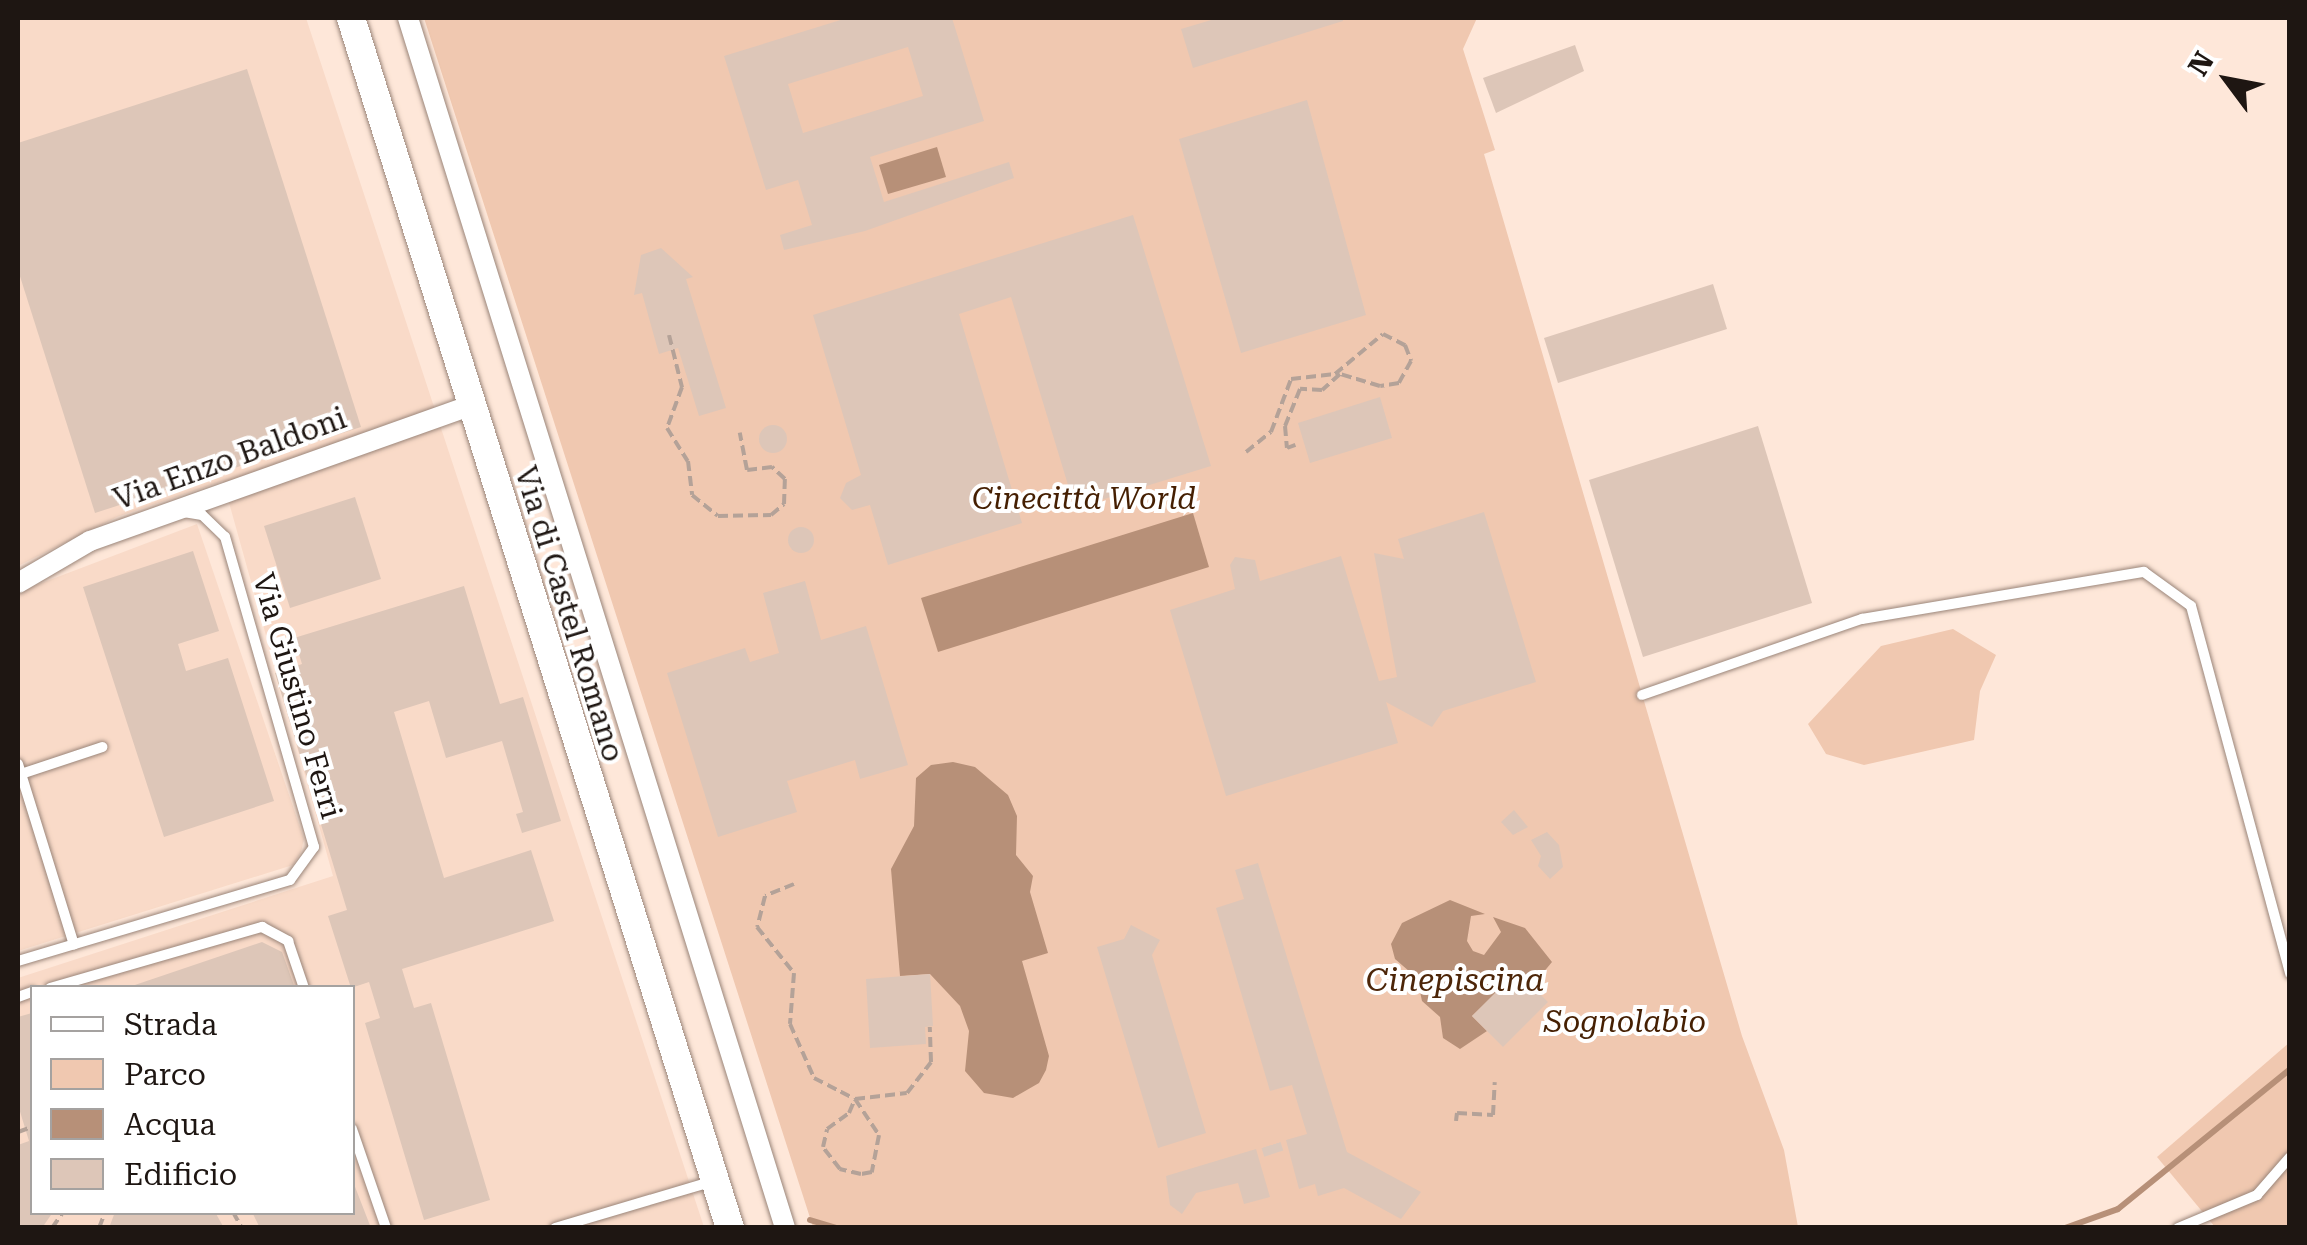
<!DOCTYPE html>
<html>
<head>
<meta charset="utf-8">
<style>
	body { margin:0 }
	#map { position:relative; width:2307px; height:1245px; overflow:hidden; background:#fee7d9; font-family:"Roboto Serif",serif }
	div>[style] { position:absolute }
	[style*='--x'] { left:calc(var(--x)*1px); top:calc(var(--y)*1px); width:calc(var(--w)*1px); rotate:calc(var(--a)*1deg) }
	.built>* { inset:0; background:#f9dac8 }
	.green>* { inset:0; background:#f0c8b0 }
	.water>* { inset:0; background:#b79078 }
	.stream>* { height:6px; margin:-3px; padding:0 3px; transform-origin:3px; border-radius:3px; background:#b79078 }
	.building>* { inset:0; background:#ddc6b8 }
	.round { border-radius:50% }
	.street-tunnel>* { height:20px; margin-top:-10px; transform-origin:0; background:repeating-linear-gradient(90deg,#dcc8bb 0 20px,transparent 0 30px) }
	.path>* { height:4px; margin-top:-2px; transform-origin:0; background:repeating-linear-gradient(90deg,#b4a298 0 10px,transparent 0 15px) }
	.roads { filter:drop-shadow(0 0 2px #9a8579) drop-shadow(0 0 2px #9a8579) }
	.lane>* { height:10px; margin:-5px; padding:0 5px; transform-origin:5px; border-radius:5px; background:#fff }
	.street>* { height:20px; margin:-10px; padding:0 10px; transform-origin:10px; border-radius:10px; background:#fff }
	.secondary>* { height:28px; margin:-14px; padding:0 14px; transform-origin:14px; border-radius:14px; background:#fff }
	span { translate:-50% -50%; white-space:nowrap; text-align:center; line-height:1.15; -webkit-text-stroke:8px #fff; paint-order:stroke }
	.street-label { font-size:30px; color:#1e1612 }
	.park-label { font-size:30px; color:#451f02; font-style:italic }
	.water-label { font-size:32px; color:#4d2609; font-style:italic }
	.frame { position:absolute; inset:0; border:20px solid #1e1612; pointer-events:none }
	.legend { position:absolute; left:30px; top:985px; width:325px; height:230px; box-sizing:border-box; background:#fff; border:2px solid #a5a2a0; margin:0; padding:12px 18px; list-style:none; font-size:30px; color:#1e1612 }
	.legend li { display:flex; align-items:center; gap:20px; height:50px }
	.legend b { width:50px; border:2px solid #a5a2a0 }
	.north { position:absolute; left:2177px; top:30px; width:100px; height:100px; -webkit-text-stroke:8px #fff; paint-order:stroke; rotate:302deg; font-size:28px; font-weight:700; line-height:40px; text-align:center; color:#1e1612 }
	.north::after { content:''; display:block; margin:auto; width:35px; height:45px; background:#1e1612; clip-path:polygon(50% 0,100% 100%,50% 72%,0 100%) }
</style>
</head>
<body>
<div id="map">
	<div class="built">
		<i style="clip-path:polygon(evenodd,18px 18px,306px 18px,704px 1227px,18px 1227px,18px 978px,333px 876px,223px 481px,117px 517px,18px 566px,18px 18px,32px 988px,352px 988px,352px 1212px,32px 1212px,32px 988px)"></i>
		<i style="clip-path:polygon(197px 524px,304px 839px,301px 852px,293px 865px,18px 951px,18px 592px)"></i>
	</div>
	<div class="green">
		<i style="clip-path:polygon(424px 18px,1477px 18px,1463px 49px,1495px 150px,1484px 154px,1742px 1036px,1784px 1150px,1798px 1227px,813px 1227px)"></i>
		<i style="clip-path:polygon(1953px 629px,1996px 655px,1980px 691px,1974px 740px,1864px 765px,1826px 754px,1808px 724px,1881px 646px)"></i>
		<i style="clip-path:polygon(2289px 1043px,2289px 1227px,2215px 1227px,2157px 1157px)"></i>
	</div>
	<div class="water">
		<i style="clip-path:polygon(937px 147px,946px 177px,888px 194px,879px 165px)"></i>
		<i style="clip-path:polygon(1193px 513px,1209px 567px,938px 652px,921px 598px)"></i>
		<i style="clip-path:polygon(953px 762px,975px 767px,1008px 795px,1017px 816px,1016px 855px,1033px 876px,1030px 892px,1048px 953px,1022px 961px,1049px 1056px,1046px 1070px,1039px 1083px,1013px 1098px,984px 1093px,965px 1071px,969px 1031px,960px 1006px,930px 974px,900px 976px,891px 869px,914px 826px,916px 778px,931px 765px)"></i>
		<i style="clip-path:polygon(1450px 900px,1485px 914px,1471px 916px,1467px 941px,1473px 951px,1484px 955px,1501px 932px,1493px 917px,1525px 928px,1552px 962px,1532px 986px,1518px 972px,1472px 1016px,1487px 1031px,1460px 1049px,1443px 1038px,1440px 1017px,1422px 1001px,1417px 978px,1395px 959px,1391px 944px,1402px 923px)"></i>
	</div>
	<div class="stream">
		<i style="--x:810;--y:1220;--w:27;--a:17"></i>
		<i style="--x:2065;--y:1228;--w:56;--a:-19.7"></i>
		<i style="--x:2118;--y:1209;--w:222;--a:-39.1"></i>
	</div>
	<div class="building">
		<i style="clip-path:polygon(evenodd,847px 18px,952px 18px,984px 121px,870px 157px,884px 202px,1009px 162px,1014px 178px,865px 231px,784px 250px,780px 235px,812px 225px,798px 180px,766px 190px,724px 56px,847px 18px,908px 47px,923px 96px,803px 133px,788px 84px,908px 47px)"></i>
		<i style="clip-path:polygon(1218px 18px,1343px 18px,1343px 21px,1193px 68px,1181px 29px)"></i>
		<i style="clip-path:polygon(1575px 45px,1584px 71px,1496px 113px,1483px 78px)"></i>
		<i style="clip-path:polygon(247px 69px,361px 427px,95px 513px,18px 270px,18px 143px)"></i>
		<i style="clip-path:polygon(1307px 100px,1366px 315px,1241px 353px,1179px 139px)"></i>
		<i style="clip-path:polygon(1133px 215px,1211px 466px,1075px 508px,1011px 297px,959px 314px,1022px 523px,888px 565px,870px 505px,852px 510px,840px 498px,846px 483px,861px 475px,813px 315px)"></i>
		<i style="clip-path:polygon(661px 248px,693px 277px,686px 279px,726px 408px,699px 416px,678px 348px,659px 354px,642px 293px,634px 295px,641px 255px)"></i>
		<i style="clip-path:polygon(1713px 284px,1727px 329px,1558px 383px,1544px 338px)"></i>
		<i style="clip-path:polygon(1380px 397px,1392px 438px,1310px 463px,1298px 423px)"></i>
		<i class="round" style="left:759px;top:425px;width:28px;height:28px"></i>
		<i style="clip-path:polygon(1758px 426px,1812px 603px,1643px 657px,1589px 480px)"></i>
		<i style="clip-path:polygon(355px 497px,381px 579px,290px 608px,264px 526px)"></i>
		<i style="clip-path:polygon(1484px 512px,1536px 682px,1443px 711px,1432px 727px,1386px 702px,1398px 743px,1226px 796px,1170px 610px,1235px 589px,1230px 565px,1235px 557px,1255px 560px,1260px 581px,1341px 556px,1379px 681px,1397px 677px,1374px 553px,1404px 559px,1398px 539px)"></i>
		<i class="round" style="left:788px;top:527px;width:26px;height:26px"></i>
		<i style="clip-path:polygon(193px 551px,219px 631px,178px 644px,186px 671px,228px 658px,274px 801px,164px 837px,83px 587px)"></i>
		<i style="clip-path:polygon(805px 581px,821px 640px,866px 626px,908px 765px,860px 779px,855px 760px,787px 781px,797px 812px,718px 837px,667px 673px,745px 648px,750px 662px,779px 653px,763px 593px)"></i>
		<i style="clip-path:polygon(464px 586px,500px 704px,523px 697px,561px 821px,522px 833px,516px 814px,523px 812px,502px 741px,446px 758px,429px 701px,394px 712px,444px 878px,531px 850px,554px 921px,402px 969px,414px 1008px,431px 1003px,490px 1200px,424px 1220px,365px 1023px,380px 1018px,369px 982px,351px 988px,328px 916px,347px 910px,275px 673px,302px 664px,294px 638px)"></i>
		<i style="clip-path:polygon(1514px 810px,1528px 827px,1513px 835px,1501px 822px)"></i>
		<i style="clip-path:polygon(1547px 832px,1559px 845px,1563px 867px,1550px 879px,1538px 866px,1541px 856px,1531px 840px)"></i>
		<i style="clip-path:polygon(1258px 863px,1347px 1152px,1421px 1192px,1401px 1219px,1344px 1188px,1318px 1196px,1315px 1184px,1299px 1189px,1286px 1140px,1307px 1134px,1292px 1085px,1270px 1091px,1216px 908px,1244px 899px,1235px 870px)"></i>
		<i style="clip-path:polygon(1131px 925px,1160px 940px,1152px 955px,1206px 1133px,1158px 1148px,1097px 947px,1124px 939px)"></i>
		<i style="clip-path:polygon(262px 942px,282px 952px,295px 988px,126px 988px)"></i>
		<i style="clip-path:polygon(1517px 971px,1548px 1002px,1503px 1047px,1472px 1016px)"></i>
		<i style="clip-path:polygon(930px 974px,933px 1026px,925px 1027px,926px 1044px,870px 1048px,866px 979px)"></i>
		<i style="clip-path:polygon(32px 1013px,32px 1212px,53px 1212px,42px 1228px,18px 1228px,18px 1145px,29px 1141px,18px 1105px,18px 1017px)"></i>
		<i style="clip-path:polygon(1256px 1149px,1270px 1197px,1244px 1204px,1238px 1183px,1196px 1193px,1182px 1214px,1170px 1205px,1166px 1176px)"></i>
		<i style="clip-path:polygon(352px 1179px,371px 1228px,260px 1228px,252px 1212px,352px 1212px)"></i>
		<i style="clip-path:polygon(115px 1212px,215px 1212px,224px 1228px,109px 1228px)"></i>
	</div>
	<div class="street-tunnel">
		<i style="--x:1271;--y:1145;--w:9;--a:72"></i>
	</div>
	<div class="path">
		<i style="--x:669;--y:335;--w:54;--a:76"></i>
		<i style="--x:682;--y:387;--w:44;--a:110.1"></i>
		<i style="--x:667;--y:428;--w:39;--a:58"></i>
		<i style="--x:688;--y:461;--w:34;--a:83"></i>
		<i style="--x:692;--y:495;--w:33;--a:39"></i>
		<i style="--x:718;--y:516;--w:53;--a:-1.1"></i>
		<i style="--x:771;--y:515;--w:17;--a:-40"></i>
		<i style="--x:784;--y:504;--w:25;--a:-88"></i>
		<i style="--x:785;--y:479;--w:18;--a:-137"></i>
		<i style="--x:772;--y:467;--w:25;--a:173"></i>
		<i style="--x:747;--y:470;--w:38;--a:-101"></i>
		<i style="--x:1246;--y:452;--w:32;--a:-39"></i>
		<i style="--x:1271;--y:432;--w:57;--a:-69.3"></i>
		<i style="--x:1291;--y:379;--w:44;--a:-6.5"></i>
		<i style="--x:1335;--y:374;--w:62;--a:-39.8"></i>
		<i style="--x:1383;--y:334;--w:25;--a:27"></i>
		<i style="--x:1405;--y:345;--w:17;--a:69"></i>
		<i style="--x:1411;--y:361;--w:25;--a:119"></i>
		<i style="--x:1399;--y:383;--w:19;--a:171"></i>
		<i style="--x:1380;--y:386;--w:42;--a:-163.3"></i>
		<i style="--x:1340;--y:374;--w:24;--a:138"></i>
		<i style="--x:1322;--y:390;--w:22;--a:-177"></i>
		<i style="--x:1300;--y:389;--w:40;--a:112"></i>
		<i style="--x:1285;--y:426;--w:22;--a:85"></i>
		<i style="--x:1287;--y:448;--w:9;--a:-21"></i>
		<i style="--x:794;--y:884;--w:31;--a:158"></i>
		<i style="--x:765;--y:896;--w:32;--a:104"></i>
		<i style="--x:757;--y:927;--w:59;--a:51.2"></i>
		<i style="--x:794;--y:973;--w:51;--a:94.5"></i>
		<i style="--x:790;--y:1024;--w:59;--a:66"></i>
		<i style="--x:814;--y:1078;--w:46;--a:27.1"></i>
		<i style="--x:855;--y:1099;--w:52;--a:-6.6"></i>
		<i style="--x:907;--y:1093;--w:39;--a:-52"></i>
		<i style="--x:931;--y:1062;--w:35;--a:-92"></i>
		<i style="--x:855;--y:1099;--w:43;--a:56.3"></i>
		<i style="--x:879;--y:1135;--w:38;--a:101"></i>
		<i style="--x:872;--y:1172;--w:11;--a:170"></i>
		<i style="--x:861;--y:1174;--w:22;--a:-167"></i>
		<i style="--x:840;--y:1169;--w:28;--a:-128"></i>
		<i style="--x:823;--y:1147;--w:18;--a:-77"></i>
		<i style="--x:827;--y:1129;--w:27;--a:-36"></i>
		<i style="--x:849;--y:1113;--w:15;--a:-67"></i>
		<i style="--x:1456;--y:1121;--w:8;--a:-83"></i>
		<i style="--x:1457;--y:1113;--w:36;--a:3"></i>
		<i style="--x:1493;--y:1115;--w:33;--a:-87"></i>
		<i style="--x:18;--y:1132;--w:15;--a:-20"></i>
		<i style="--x:233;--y:1212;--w:18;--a:61"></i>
		<i style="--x:52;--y:1228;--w:19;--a:-55"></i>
		<i style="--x:99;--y:1228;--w:17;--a:-69"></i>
	</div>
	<div class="roads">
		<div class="lane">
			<i style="--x:1642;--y:695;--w:233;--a:-19.1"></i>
			<i style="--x:1862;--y:619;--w:286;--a:-9.5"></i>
			<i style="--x:2144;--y:572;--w:58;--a:35.9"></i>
			<i style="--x:2191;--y:606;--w:381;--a:74.9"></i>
			<i style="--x:18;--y:764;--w:189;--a:72.8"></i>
			<i style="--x:18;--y:775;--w:89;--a:-18.4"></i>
			<i style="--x:18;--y:961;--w:284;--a:-16.6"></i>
			<i style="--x:290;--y:880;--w:41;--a:-54"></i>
			<i style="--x:314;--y:847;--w:323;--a:-106"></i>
			<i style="--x:225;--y:537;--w:32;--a:-136"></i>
			<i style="--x:202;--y:515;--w:20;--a:-171"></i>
			<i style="--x:50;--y:988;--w:221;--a:-16.1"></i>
			<i style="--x:262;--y:927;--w:30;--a:28"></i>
			<i style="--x:288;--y:941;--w:50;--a:71.2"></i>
			<i style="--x:18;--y:997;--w:15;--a:-20"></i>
			<i style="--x:352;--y:1129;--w:105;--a:71"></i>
			<i style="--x:555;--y:1228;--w:166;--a:-16.5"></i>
			<i style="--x:2178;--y:1228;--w:86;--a:-22.7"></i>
			<i style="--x:2257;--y:1195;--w:50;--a:-49"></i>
		</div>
		<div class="street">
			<i style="--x:408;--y:18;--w:1267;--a:72.69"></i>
			<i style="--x:18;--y:583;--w:83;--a:-30.3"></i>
			<i style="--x:90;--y:541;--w:403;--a:-19.6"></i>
		</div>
		<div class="secondary">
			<i style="--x:351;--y:18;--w:1268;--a:72.61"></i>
		</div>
	</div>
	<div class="street-label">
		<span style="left:230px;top:459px;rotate:-20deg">Via Enzo Baldoni</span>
		<span style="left:569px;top:614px;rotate:73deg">Via di Castel Romano</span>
		<span style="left:297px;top:696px;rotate:74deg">Via Giustino Ferri</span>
	</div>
	<div class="park-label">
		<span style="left:1084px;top:499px">Cinecittà World</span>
		<span style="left:1625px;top:1022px">Sognolabio</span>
	</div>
	<div class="water-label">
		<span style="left:1455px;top:980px">Cinepiscina</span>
	</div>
	<div class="frame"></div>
	<ul class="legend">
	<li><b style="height:12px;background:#fff"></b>Strada</li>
	<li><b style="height:28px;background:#f0c8b0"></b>Parco</li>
	<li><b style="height:28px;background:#b79078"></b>Acqua</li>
	<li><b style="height:28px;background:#ddc6b8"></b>Edificio</li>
	</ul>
	<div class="north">N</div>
</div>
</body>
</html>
